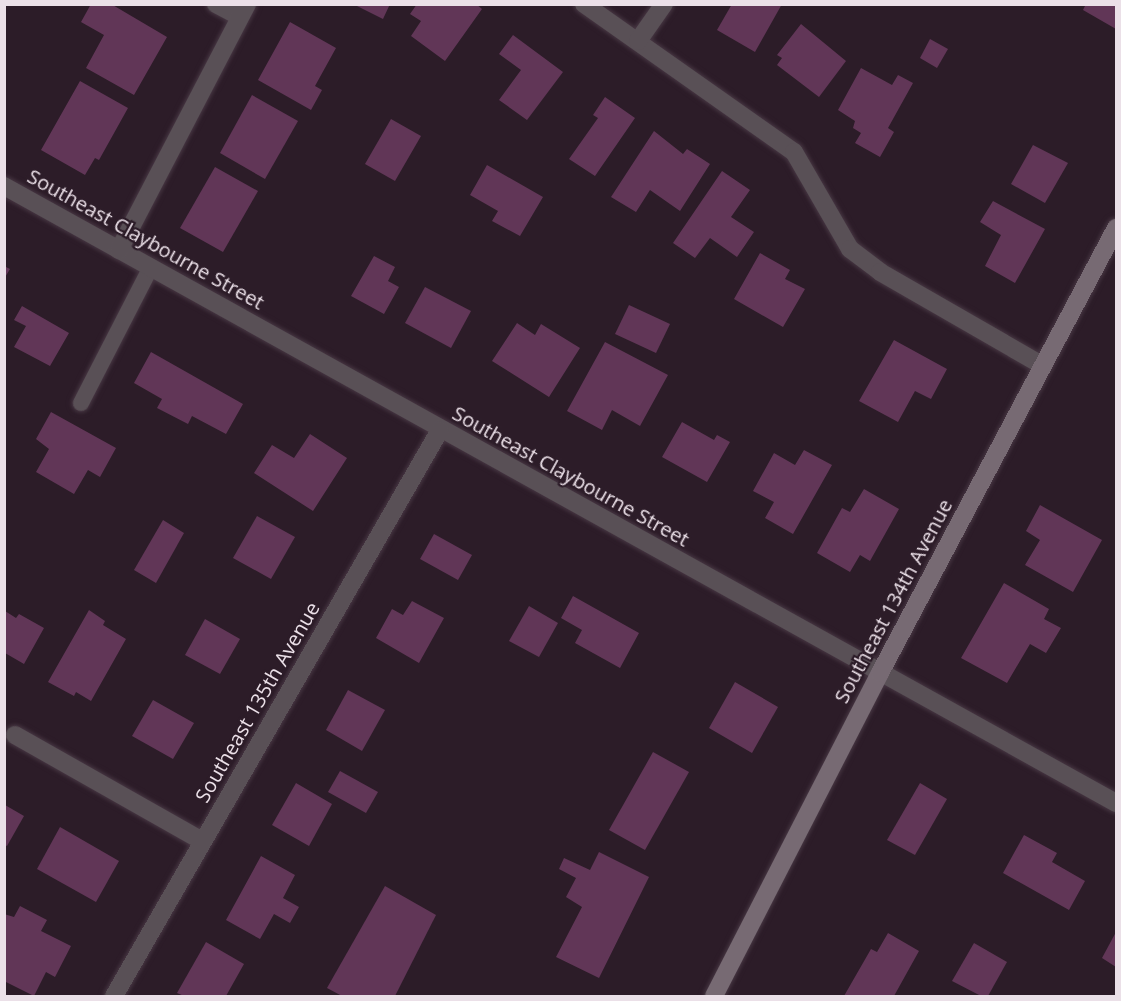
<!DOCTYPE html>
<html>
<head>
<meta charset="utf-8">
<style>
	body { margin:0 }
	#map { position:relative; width:1121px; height:1001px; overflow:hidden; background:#2c1c28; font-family:"Open Sans",sans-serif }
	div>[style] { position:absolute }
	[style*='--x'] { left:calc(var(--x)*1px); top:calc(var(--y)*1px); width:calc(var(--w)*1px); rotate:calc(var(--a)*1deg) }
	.building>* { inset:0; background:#613657 }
	.roads { filter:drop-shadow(0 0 2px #473743) drop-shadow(0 0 2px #473743) }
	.lane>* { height:16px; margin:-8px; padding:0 8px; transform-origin:8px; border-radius:8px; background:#595056 }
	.street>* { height:18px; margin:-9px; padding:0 9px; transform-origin:9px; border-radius:9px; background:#595056 }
	.secondary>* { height:18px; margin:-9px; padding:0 9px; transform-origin:9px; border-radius:9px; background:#776a73 }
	span { translate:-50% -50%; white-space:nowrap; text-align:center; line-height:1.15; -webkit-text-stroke:4.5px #2c1c28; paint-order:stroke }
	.street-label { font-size:20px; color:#ebe0e8 }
	.frame { position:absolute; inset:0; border:6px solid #ebe0e8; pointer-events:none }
</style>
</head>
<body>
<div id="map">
	<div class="building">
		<i style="clip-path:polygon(91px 4px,111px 4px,167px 37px,134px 95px,86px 68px,104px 35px,81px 22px)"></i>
		<i style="clip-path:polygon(353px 4px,390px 4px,383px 19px)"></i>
		<i style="clip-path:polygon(417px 4px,476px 4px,482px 9px,445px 61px,411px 36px,421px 21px,410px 14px)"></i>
		<i style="clip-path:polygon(732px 4px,782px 4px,755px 52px,717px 30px)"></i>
		<i style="clip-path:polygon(1086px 4px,1116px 4px,1116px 29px,1083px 10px)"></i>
		<i style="clip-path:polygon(290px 22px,336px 48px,315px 86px,322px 90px,311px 110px,258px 80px)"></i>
		<i style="clip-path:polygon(801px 24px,846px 61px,819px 97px,777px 65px,782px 58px,777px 55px)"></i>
		<i style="clip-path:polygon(513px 35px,563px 72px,527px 120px,499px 100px,521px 70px,499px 54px)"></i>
		<i style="clip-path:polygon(930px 39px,948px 49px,937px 68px,920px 58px)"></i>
		<i style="clip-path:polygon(861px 68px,892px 85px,898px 75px,913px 83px,888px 128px,894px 132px,880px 157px,855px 143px,861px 133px,853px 128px,855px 121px,838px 110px)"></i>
		<i style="clip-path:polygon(80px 81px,128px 108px,99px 160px,95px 158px,85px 175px,41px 150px)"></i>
		<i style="clip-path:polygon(252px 95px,298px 121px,265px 179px,220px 153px)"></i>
		<i style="clip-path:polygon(605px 97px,635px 118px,595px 176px,569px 159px,598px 118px,593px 115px)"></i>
		<i style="clip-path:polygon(391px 119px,421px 136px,395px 181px,365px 164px)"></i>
		<i style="clip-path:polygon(654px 131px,683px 154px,687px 149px,710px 164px,680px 211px,650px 190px,636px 212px,611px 197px)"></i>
		<i style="clip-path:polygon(1033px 145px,1068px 163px,1045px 203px,1011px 184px)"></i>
		<i style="clip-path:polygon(487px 165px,543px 197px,520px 236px,492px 221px,498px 211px,470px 195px)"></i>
		<i style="clip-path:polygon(215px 167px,258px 191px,223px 252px,180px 228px)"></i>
		<i style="clip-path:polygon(722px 171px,750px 190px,731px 217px,754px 232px,737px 257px,710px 238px,695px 258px,673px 243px)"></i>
		<i style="clip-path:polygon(993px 201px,1045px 229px,1015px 283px,985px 266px,1001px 235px,980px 222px)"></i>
		<i style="clip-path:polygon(760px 253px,790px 270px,785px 279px,805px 289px,783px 327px,734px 299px)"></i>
		<i style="clip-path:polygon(374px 256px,395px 267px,388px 281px,399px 287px,384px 314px,351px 296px)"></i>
		<i style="clip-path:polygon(4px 266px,10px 269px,4px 279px)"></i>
		<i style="clip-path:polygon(425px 287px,471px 311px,451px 348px,405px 323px)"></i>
		<i style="clip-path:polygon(629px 305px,670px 324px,656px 353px,615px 334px)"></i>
		<i style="clip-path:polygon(22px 306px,69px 333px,50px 366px,14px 347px,26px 326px,14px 320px)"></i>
		<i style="clip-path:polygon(517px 323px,535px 335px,541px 324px,580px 348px,549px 397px,492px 361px)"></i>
		<i style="clip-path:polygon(894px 340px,947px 369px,931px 399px,915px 391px,898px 422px,859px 401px)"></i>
		<i style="clip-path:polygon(605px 342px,668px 375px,640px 426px,612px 410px,602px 430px,567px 411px)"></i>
		<i style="clip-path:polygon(151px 352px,243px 404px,226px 434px,192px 416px,188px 424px,157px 408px,162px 399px,134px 383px)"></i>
		<i style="clip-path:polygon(51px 412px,116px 448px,100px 477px,88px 470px,74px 494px,36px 472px,49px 449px,36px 439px)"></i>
		<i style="clip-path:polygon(682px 422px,714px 440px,717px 435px,730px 442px,707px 482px,662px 457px)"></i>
		<i style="clip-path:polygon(310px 434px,347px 458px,313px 511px,254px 473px,272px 445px,294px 458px)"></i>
		<i style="clip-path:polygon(804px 450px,832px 465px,793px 534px,765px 518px,774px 502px,753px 491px,774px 453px,795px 465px)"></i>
		<i style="clip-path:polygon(864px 489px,899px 509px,870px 561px,860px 555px,850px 572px,817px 553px,842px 508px,850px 512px)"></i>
		<i style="clip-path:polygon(1040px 505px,1102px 540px,1073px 592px,1025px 565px,1040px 540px,1026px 531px)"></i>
		<i style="clip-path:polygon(257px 516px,295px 537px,271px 579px,233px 558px)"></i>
		<i style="clip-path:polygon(163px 520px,184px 533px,156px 583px,134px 570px)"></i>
		<i style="clip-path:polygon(434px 534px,472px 555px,458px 580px,420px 559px)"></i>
		<i style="clip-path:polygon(1004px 583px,1049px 609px,1044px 619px,1061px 628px,1046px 653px,1030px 644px,1007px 683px,961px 658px)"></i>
		<i style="clip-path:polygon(573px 596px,639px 633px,620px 668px,575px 643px,582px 630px,561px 618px)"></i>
		<i style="clip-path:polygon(412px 601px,444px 618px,419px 663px,376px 638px,392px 609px,403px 615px)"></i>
		<i style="clip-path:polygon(529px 606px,558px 623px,539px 657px,509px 641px)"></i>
		<i style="clip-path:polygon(89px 610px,105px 621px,103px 625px,126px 639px,91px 701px,76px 692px,74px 696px,48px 682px)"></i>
		<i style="clip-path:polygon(5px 611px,16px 618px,19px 614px,44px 628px,24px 664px,5px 653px)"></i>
		<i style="clip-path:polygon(205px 619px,240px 639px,220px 674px,185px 655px)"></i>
		<i style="clip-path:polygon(735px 682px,778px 707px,752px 753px,709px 728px)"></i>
		<i style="clip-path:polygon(348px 690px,385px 710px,362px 751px,326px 730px)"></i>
		<i style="clip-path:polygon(153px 700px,194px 723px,173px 759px,132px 736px)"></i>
		<i style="clip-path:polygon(653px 752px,689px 772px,645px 850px,609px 830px)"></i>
		<i style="clip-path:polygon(340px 771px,378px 792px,366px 813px,328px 792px)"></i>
		<i style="clip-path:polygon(296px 783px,332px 804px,309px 846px,272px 825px)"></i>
		<i style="clip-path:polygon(920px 783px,947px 799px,915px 855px,887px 840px)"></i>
		<i style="clip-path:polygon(5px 805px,24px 816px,7px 846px,5px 845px)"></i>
		<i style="clip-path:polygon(60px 827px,119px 861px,96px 902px,37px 869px)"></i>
		<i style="clip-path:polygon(1024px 835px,1057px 853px,1052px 862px,1085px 881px,1069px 910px,1003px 873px)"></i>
		<i style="clip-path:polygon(599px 852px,649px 877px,599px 978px,556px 957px,582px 907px,566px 897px,576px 878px,559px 869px,564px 858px,590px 870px)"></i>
		<i style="clip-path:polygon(261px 856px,295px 875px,283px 898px,299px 907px,290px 923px,274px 914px,260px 939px,226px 920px)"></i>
		<i style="clip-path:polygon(385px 886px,436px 915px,395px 996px,342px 996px,327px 988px)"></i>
		<i style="clip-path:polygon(20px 906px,47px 920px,41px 931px,71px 946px,55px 977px,46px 972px,34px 996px,4px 981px,4px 914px,14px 917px)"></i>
		<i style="clip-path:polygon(1116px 932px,1116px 967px,1102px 958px)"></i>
		<i style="clip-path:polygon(888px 933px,919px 951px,894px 996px,844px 996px,871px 949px,877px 952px)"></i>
		<i style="clip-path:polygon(206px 942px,244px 964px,226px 996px,184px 996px,177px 993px)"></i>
		<i style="clip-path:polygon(974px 943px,1007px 962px,988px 996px,981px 996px,952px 981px)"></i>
	</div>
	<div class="roads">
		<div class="lane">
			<i style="--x:81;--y:403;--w:153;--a:-62.8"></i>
		</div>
		<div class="street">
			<i style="--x:216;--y:4;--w:27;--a:28"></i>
			<i style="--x:584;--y:4;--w:257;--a:35.2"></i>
			<i style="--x:794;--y:152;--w:112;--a:60"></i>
			<i style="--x:850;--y:249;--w:38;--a:37"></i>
			<i style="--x:880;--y:272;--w:187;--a:29.9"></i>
			<i style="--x:638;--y:41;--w:45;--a:-54.9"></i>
			<i style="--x:4;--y:186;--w:1272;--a:29.02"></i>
			<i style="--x:119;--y:250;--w:277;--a:-62.5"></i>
			<i style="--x:15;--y:735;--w:215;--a:29.5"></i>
			<i style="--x:114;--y:996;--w:653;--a:-60.06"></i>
		</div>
		<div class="secondary">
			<i style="--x:714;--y:996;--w:363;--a:-62.8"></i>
			<i style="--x:880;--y:673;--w:504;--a:-62.06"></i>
		</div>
	</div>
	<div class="street-label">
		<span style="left:146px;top:239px;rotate:29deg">Southeast Claybourne Street</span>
		<span style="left:571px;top:476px;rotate:29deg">Southeast Claybourne Street</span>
		<span style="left:893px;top:601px;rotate:-62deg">Southeast 134th Avenue</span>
		<span style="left:257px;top:702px;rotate:-60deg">Southeast 135th Avenue</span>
	</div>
	<div class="frame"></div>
</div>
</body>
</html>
